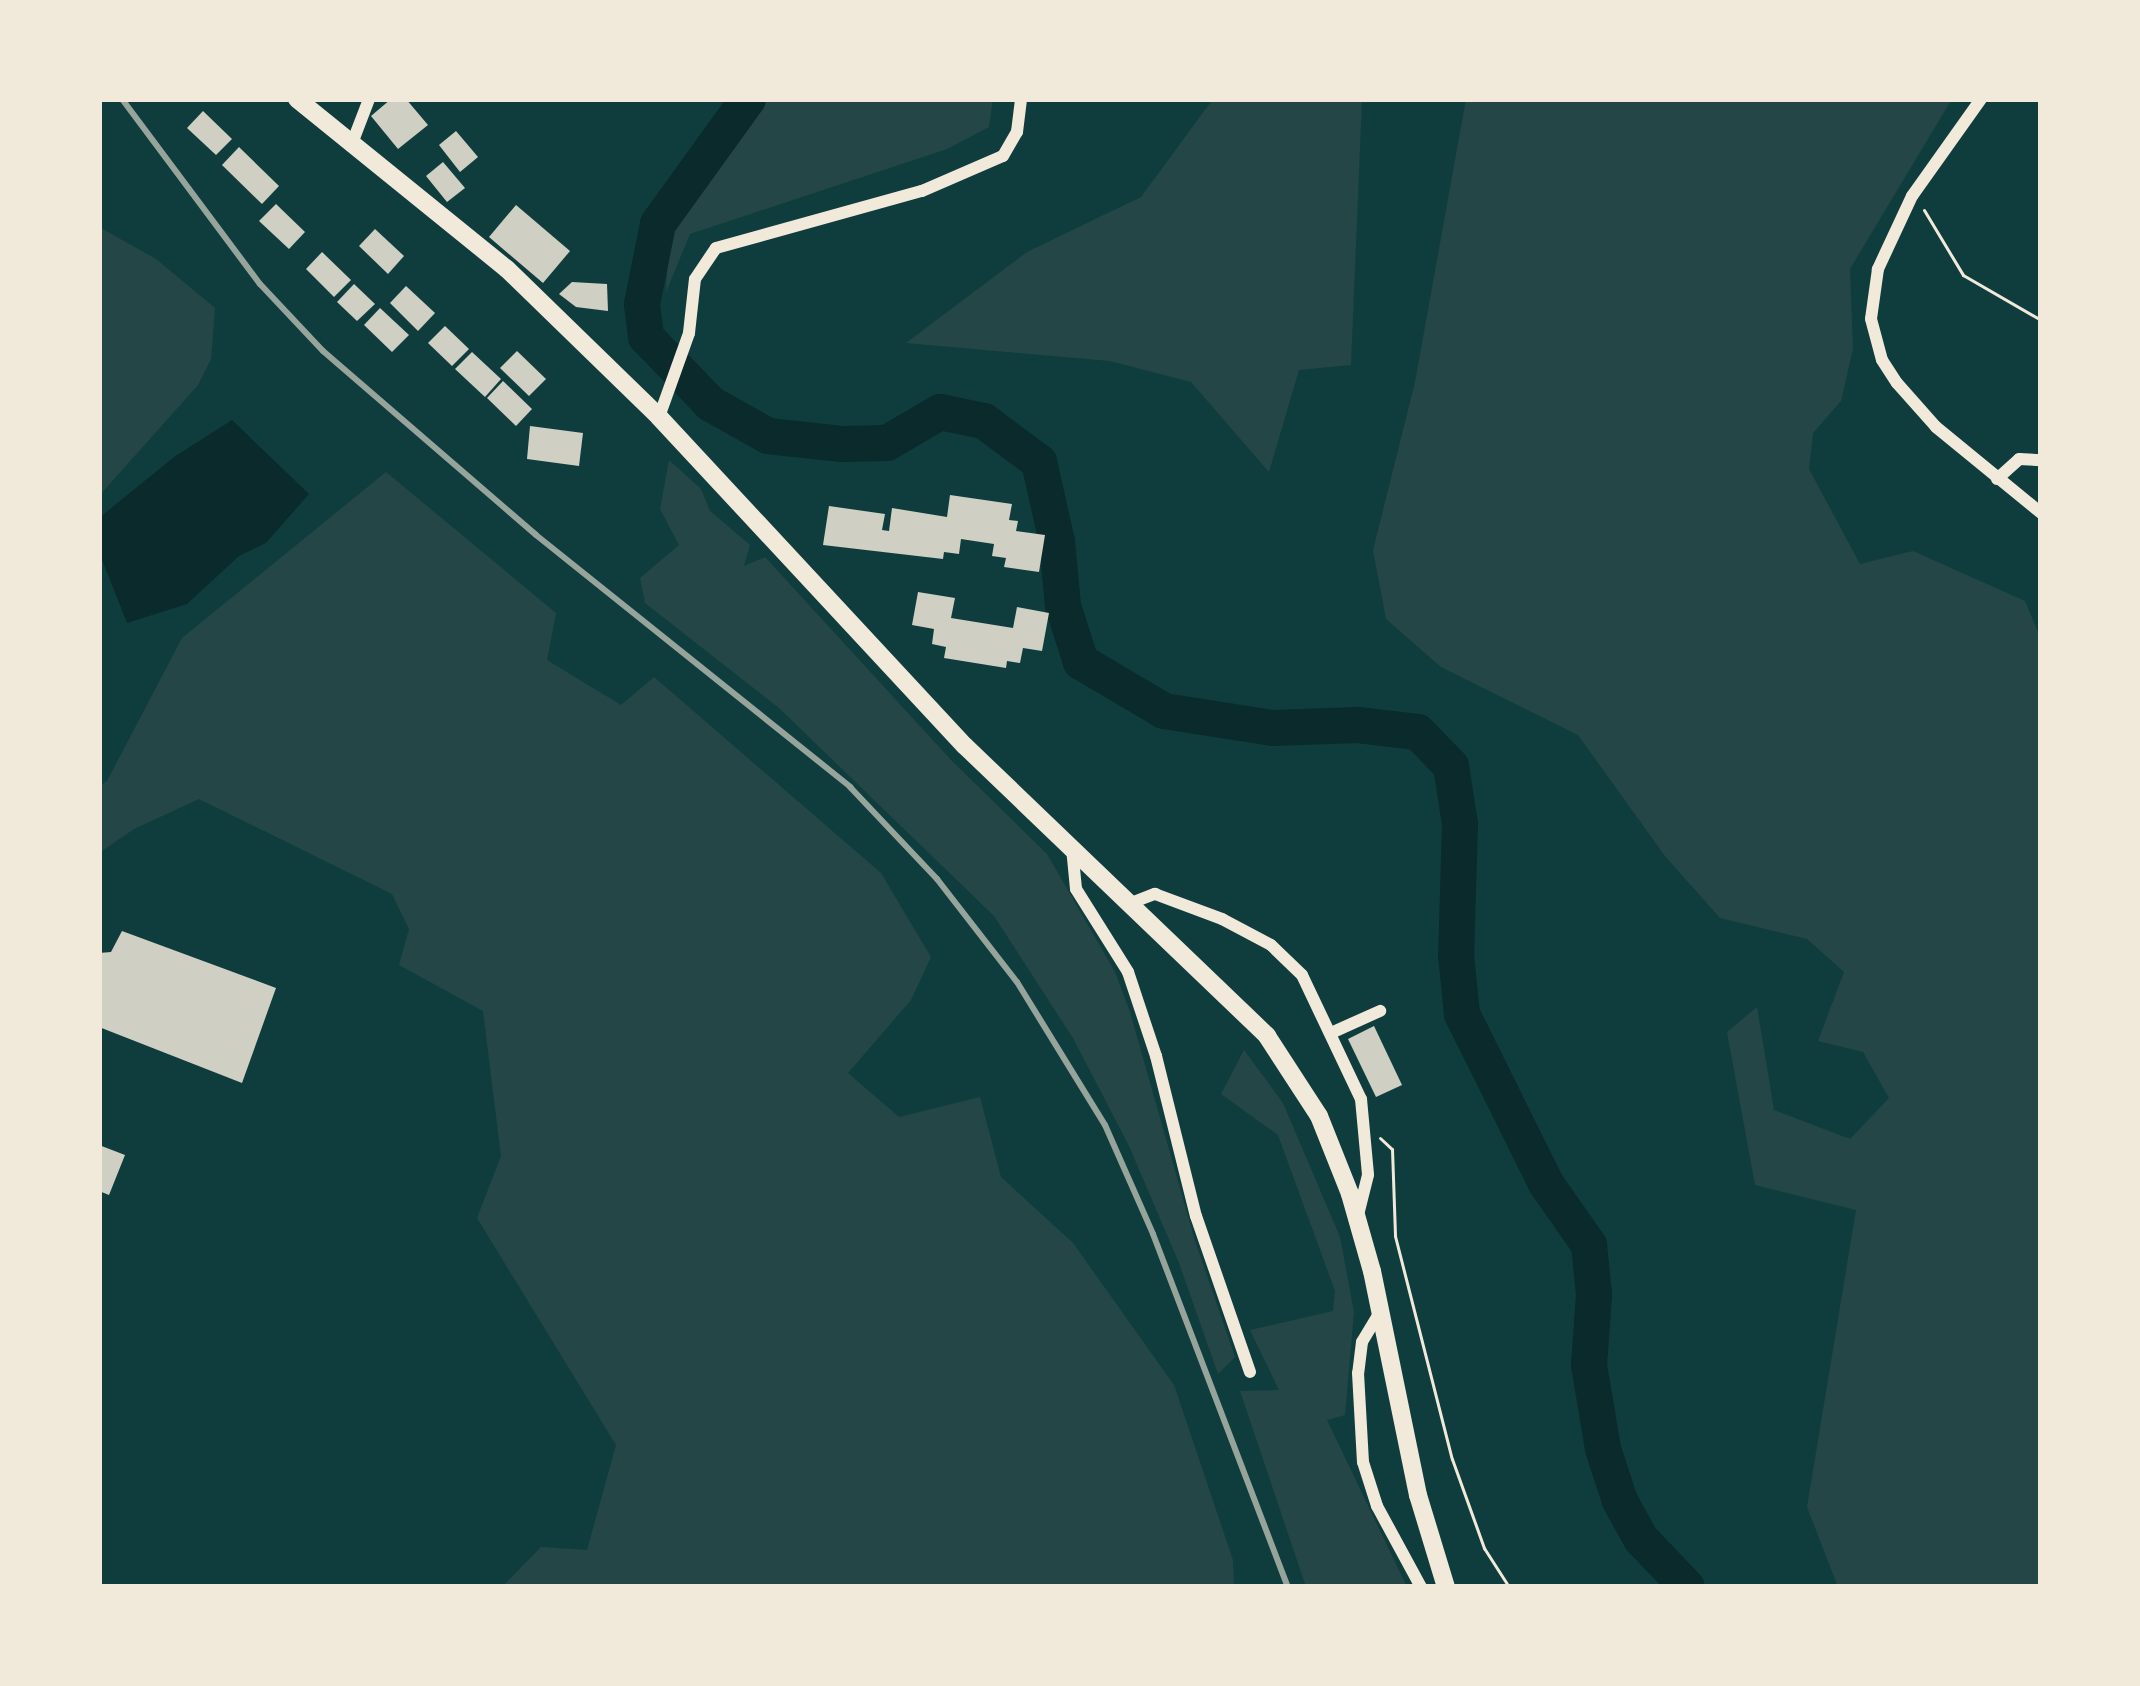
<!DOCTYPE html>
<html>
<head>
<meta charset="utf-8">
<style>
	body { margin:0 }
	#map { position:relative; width:2140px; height:1686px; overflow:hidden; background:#0f3d3e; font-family:"Fira Sans Condensed",sans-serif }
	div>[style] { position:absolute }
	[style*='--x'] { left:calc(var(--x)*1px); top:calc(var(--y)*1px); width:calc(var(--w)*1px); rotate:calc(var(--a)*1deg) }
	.green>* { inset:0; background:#244646 }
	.water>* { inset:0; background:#0a2a2b }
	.river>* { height:36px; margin:-18px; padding:0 18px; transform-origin:18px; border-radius:18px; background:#0a2a2b }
	.building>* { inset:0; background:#cfcfc3 }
	.path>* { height:3px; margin:-1.5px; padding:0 1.5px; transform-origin:1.5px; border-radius:1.5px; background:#f1e9da }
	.minor>* { height:12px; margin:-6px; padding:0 6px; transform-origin:6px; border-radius:6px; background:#f1e9da }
	.primary>* { height:18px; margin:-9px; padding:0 9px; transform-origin:9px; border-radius:9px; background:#f1e9da }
	.rail>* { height:6px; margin:-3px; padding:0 3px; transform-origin:3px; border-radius:3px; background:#97a49c }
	span { translate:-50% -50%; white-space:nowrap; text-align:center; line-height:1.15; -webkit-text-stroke:9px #f1e9da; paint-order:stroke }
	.frame { position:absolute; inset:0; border:102px solid #f1e9da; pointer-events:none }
</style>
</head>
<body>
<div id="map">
	<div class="green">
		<i style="clip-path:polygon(762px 99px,993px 99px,989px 127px,947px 149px,690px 234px,666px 292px,669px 232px)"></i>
		<i style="clip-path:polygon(1213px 99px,1362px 99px,1351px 365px,1299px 370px,1269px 472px,1191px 382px,1110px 361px,906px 343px,1027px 252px,1141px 197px)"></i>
		<i style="clip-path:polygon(1466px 99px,1952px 99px,1850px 269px,1853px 349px,1841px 401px,1813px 433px,1809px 469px,1860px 564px,1913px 551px,2025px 601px,2041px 639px,2041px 1587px,1838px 1587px,1807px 1507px,1856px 1210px,1755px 1185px,1727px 1032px,1757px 1007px,1774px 1110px,1850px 1139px,1889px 1098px,1863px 1052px,1818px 1041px,1844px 972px,1807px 939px,1720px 918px,1665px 856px,1578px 735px,1441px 667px,1386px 619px,1373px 550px,1415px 382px)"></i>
		<i style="clip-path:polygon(99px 227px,156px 259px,215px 308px,211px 359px,198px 385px,99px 496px)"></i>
		<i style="clip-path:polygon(669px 460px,701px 489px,710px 511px,750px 545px,744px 566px,765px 557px,951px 760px,1047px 854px,1115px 972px,1130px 1012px,1195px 1241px,1235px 1357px,1218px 1374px,1179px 1263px,1129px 1146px,1073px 1038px,994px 916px,779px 708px,645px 603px,640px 578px,679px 545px,660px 509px)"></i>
		<i style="clip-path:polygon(386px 472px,556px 613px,547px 660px,621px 705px,654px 677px,881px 873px,931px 957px,911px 1000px,848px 1073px,899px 1117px,980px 1097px,1001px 1177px,1073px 1243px,1174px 1385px,1233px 1560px,1234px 1587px,502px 1587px,541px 1547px,587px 1550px,616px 1445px,477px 1218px,501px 1156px,483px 1011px,399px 965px,409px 929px,392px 894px,199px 799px,134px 829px,99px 853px,99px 786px,107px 781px,182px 638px)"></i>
		<i style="clip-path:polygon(1244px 1050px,1283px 1103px,1340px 1237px,1354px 1312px,1345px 1415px,1327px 1420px,1407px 1587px,1306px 1587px,1240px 1391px,1279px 1390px,1250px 1330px,1333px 1311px,1335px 1291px,1278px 1135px,1221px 1094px)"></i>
	</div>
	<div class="water">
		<i style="clip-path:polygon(232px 420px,309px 494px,266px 543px,239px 556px,187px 604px,127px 623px,99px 552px,99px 518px,174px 457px)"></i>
	</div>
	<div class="river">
		<i style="--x:748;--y:99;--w:154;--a:125.8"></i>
		<i style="--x:658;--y:224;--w:82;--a:101.3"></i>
		<i style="--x:642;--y:304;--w:33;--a:83"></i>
		<i style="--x:646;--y:337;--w:93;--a:45.9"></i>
		<i style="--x:711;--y:404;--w:65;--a:29.3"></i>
		<i style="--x:768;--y:436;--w:74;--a:6.2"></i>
		<i style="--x:842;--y:444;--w:45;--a:-1.3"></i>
		<i style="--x:887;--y:443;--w:61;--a:-30.3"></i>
		<i style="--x:940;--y:412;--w:45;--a:11.6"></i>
		<i style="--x:984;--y:421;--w:69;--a:36.7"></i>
		<i style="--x:1039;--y:462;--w:82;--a:77.3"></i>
		<i style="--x:1057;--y:542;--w:64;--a:84.6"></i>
		<i style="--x:1063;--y:606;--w:59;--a:72.2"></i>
		<i style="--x:1081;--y:662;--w:96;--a:30.6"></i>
		<i style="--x:1164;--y:711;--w:110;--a:8.9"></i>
		<i style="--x:1273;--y:728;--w:85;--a:-2"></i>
		<i style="--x:1358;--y:725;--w:60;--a:6.7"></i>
		<i style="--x:1418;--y:732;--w:47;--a:45.9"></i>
		<i style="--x:1451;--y:766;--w:59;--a:81.2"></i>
		<i style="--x:1460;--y:824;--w:131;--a:91.7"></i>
		<i style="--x:1456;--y:955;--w:59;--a:84.2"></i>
		<i style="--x:1462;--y:1014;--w:191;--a:63.6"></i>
		<i style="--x:1547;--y:1185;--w:73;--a:55"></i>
		<i style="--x:1589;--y:1245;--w:49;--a:84.2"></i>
		<i style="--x:1594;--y:1294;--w:71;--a:94"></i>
		<i style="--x:1589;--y:1365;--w:85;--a:80.5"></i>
		<i style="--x:1603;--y:1449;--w:55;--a:71.9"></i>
		<i style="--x:1620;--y:1501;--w:43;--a:61.1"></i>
		<i style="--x:1641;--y:1539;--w:66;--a:46.2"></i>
	</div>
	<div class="building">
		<i style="clip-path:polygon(391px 99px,406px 99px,428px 125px,398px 149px,371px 116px)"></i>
		<i style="clip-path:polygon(203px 111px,232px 139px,216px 155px,187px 128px)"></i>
		<i style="clip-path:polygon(456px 131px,478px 157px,460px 172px,439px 145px)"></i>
		<i style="clip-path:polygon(239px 147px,279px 186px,262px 204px,222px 165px)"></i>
		<i style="clip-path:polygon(443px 162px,465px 188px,447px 202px,426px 176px)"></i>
		<i style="clip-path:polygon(276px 204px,305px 232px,289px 249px,259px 221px)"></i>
		<i style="clip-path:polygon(516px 205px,570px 251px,543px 283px,489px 237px)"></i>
		<i style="clip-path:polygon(375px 229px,404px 256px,388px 274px,359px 246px)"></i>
		<i style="clip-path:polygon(322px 252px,351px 280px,334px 297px,306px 269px)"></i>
		<i style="clip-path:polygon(572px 282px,607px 284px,608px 311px,576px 307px,559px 294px)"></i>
		<i style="clip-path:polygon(354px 284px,375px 304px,357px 321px,337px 302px)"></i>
		<i style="clip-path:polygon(406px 286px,435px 313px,418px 331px,390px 303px)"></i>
		<i style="clip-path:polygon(380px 308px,409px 335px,392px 352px,364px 325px)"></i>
		<i style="clip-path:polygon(445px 326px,469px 349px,452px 366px,428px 343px)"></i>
		<i style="clip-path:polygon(517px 351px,546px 379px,529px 396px,500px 368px)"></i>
		<i style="clip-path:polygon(472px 352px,501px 379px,485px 397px,455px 369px)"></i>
		<i style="clip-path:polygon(503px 381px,532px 409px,516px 426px,487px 398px)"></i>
		<i style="clip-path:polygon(530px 426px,583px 433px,579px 466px,527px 459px)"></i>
		<i style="clip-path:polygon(950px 495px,1012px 504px,1009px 520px,1018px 521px,1016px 531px,1045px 535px,1039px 572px,1004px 567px,1006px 558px,992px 556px,994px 544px,961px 539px,959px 554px,944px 552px,943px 559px,823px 545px,829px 506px,885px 514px,882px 530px,889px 531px,892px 508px,947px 517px)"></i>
		<i style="clip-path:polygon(918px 592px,955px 598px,951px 618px,1013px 628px,1017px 607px,1049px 613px,1042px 651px,1023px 648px,1020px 663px,1007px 661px,1006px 668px,944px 658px,946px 647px,932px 644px,934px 629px,912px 625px)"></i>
		<i style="clip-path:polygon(122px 931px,276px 988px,242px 1083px,99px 1027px,99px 953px,111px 952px)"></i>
		<i style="clip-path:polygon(1374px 1026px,1402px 1085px,1376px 1097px,1348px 1039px)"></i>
		<i style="clip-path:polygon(99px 1145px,125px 1155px,109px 1195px,99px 1191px)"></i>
	</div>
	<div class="path">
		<i style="--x:1924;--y:210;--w:76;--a:59"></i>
		<i style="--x:1963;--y:275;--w:90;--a:30"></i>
		<i style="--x:1380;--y:1138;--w:16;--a:43"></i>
		<i style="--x:1392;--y:1149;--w:87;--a:88"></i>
		<i style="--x:1395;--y:1236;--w:230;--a:75.7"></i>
		<i style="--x:1452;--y:1459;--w:95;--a:70.2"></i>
		<i style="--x:1484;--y:1548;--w:46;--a:57.3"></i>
	</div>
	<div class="minor">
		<i style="--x:1981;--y:99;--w:119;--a:125.4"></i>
		<i style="--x:1912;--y:196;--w:81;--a:115"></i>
		<i style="--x:1878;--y:269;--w:50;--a:98"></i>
		<i style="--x:1871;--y:319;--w:42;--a:75"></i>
		<i style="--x:1882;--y:360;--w:27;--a:57"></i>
		<i style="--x:1897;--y:383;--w:59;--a:48.4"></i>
		<i style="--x:1936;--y:427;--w:136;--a:39.3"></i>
		<i style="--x:351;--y:146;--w:50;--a:-69"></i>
		<i style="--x:659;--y:417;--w:89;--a:-70.3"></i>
		<i style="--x:689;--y:333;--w:54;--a:-83.7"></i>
		<i style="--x:695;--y:279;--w:37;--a:-56"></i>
		<i style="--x:716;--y:248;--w:214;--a:-15.5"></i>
		<i style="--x:922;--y:191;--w:88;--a:-23.4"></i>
		<i style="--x:1003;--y:156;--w:28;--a:-60"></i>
		<i style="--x:1017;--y:132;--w:33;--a:-83"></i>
		<i style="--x:1997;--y:479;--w:30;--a:-42"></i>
		<i style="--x:2019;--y:459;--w:22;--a:3"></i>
		<i style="--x:1072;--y:848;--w:41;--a:84.4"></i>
		<i style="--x:1076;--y:889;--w:98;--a:57.9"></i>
		<i style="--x:1128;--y:972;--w:89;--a:71.6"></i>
		<i style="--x:1156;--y:1056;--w:165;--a:76"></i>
		<i style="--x:1196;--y:1216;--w:165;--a:70.9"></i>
		<i style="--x:1131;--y:903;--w:26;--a:-21"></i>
		<i style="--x:1155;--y:894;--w:72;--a:20.5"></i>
		<i style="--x:1222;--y:919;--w:55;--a:28"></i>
		<i style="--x:1271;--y:945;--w:43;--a:44.1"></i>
		<i style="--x:1302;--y:975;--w:137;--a:64.6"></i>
		<i style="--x:1361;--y:1099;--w:76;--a:84.7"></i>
		<i style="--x:1368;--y:1175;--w:45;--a:104"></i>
		<i style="--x:1331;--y:1033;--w:54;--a:-24.2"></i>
		<i style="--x:1380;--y:1312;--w:35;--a:121"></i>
		<i style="--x:1362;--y:1342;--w:31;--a:97"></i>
		<i style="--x:1358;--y:1373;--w:89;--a:86.8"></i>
		<i style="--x:1363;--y:1462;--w:46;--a:72.3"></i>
		<i style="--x:1377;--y:1506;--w:92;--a:61.5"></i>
	</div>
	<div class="primary">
		<i style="--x:297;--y:99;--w:270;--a:39"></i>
		<i style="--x:507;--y:269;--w:212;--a:44.2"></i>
		<i style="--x:659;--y:417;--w:449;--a:47.1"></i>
		<i style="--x:965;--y:746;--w:419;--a:43.8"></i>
		<i style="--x:1267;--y:1036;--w:95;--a:57"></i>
		<i style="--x:1319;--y:1116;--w:84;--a:68.3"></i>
		<i style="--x:1350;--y:1194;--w:80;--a:74.1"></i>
		<i style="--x:1372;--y:1271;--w:229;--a:78.4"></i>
		<i style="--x:1418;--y:1495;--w:96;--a:73.1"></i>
	</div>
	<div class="rail">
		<i style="--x:122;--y:99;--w:231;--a:53.3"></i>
		<i style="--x:260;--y:284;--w:92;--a:46.8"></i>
		<i style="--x:323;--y:351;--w:281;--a:40.8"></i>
		<i style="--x:536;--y:535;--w:403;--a:38.7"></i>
		<i style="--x:850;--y:787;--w:127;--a:46.6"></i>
		<i style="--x:937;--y:879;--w:130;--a:52.2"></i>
		<i style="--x:1017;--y:982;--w:168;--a:58.4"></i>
		<i style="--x:1105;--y:1125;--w:119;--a:66.2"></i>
		<i style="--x:1153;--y:1234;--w:378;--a:69.1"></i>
	</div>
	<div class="frame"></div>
</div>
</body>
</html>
